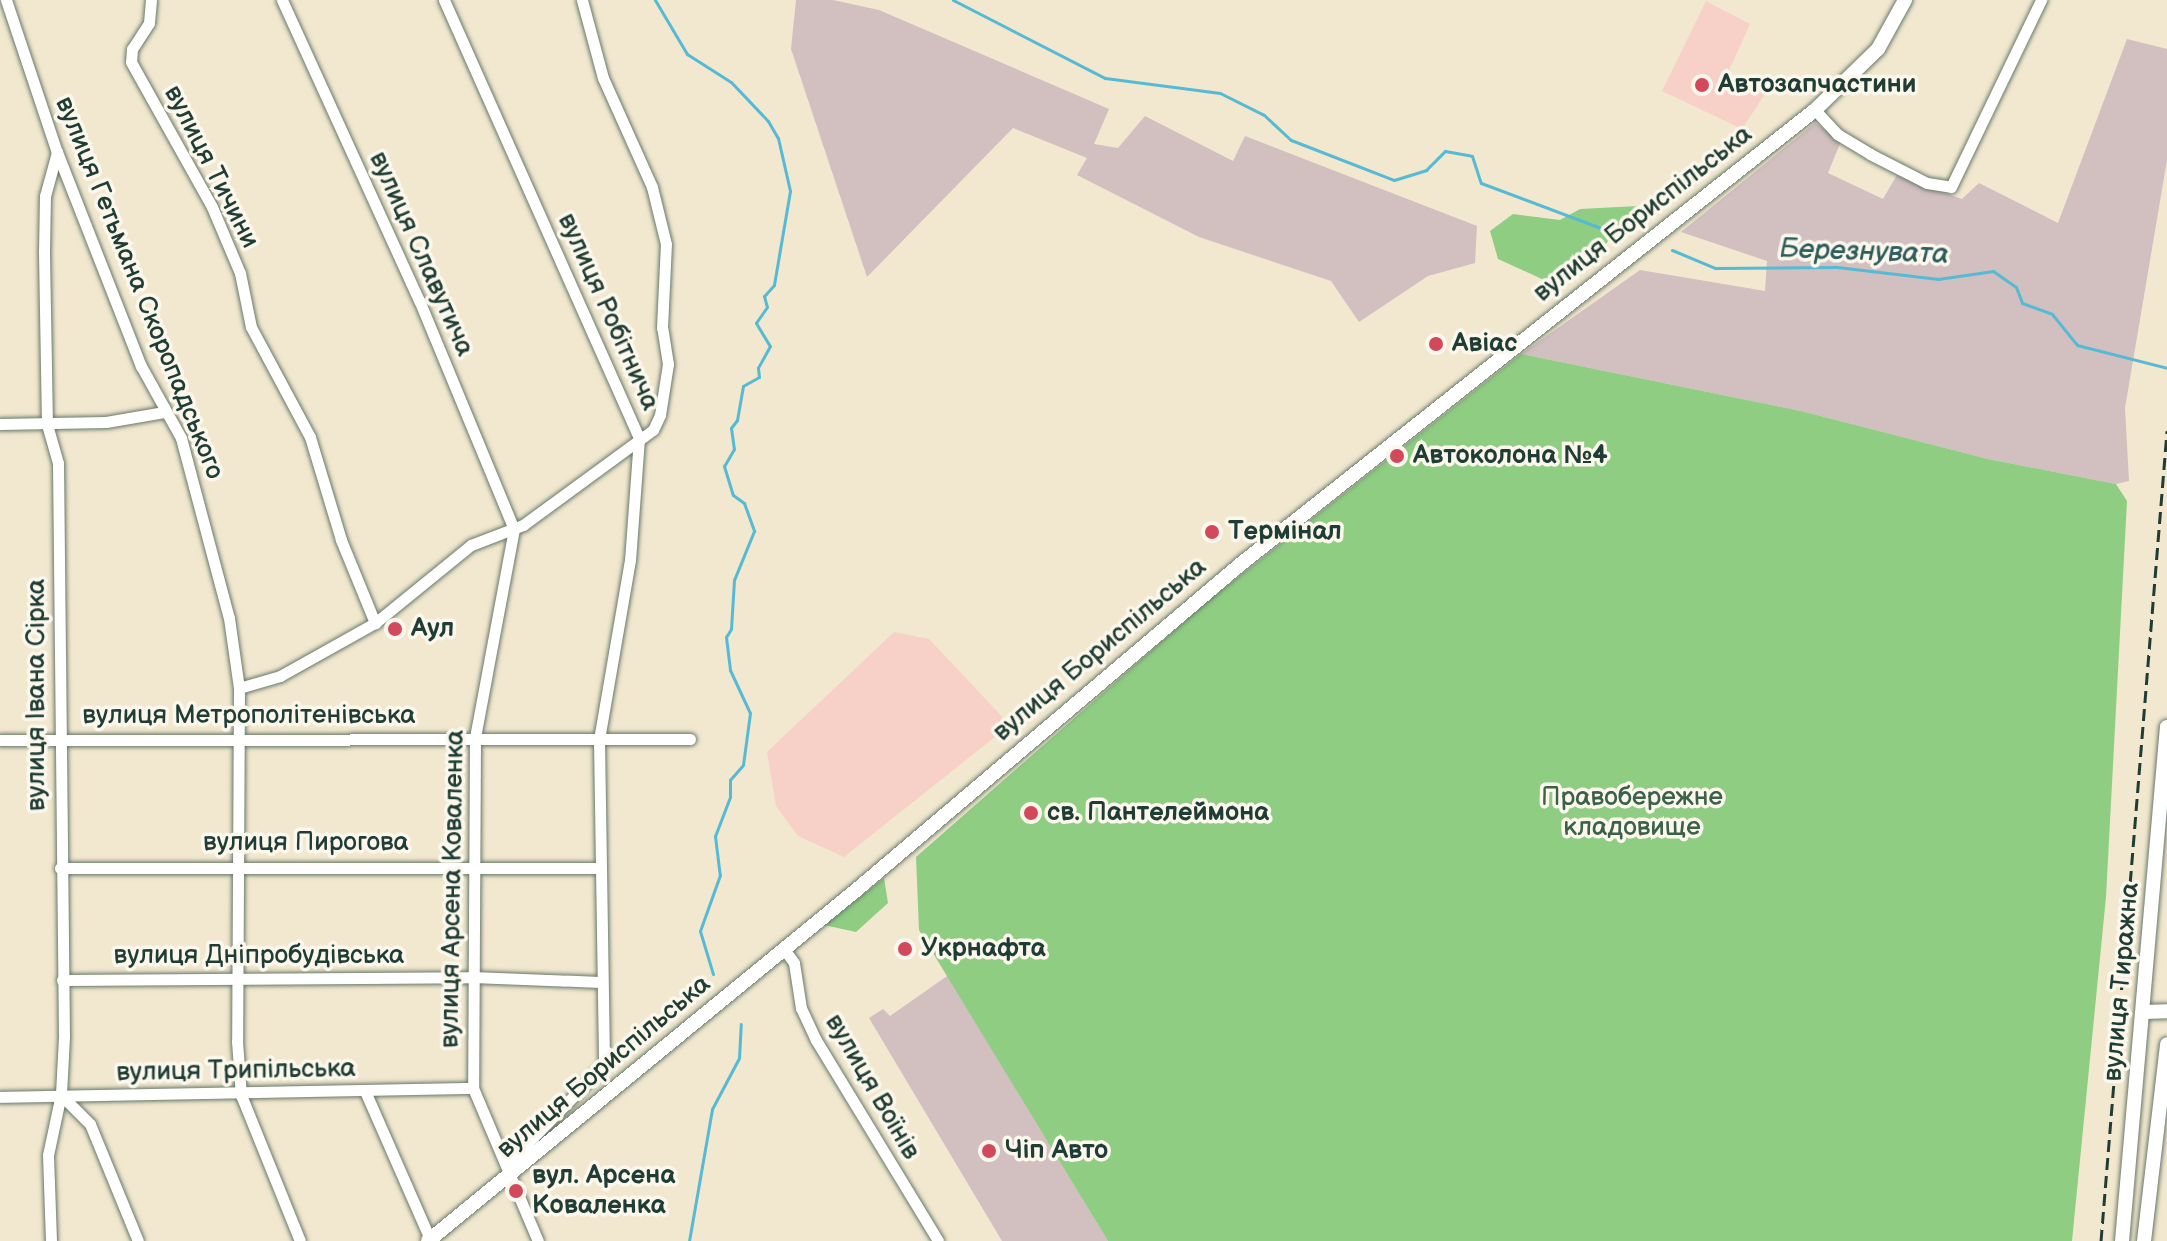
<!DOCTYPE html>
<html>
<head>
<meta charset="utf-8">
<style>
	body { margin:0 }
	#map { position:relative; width:2167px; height:1241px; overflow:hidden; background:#f1e8cf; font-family:"Balsamiq Sans",sans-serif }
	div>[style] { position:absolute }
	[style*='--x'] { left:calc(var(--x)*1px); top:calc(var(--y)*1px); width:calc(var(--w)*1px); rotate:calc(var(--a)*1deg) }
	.built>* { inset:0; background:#f7d1c7 }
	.industrial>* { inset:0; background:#d2bfc0 }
	.green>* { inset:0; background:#8fcd83 }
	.stream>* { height:3px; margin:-1.5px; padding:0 1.5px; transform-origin:1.5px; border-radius:1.5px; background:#56bad4 }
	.roads { filter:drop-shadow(0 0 2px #68796a) drop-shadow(0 0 2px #68796a) }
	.minor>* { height:11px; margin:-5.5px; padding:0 5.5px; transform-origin:5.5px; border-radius:5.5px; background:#fff }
	.major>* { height:14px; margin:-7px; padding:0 7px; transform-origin:7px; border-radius:7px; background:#fff }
	.rail>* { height:3px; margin-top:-1.5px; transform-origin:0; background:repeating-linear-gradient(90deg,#1f3d34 0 12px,transparent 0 18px) }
	.dots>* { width:22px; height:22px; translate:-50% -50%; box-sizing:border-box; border:4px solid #fbf7ec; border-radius:50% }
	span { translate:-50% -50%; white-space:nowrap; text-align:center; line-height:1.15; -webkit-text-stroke:7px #fbf7ec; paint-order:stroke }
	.poi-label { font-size:26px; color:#1f3d34; font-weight:700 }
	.left { translate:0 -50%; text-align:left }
	.street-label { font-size:26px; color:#1f3d34 }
	.park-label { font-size:26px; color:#3b6148 }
	.water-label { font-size:28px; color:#2d5c5c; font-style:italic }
</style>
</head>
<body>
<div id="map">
	<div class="built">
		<i style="clip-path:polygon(1706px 1px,1750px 24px,1727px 75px,1765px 94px,1742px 129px,1662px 91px)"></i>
		<i style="clip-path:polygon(894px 632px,929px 639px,1010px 725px,844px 857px,798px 836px,776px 806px,767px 752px)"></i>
	</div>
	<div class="industrial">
		<i style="clip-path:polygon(796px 0,833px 0,879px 10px,1109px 109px,1094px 144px,1118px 148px,1145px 116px,1233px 161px,1245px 136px,1477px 226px,1475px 263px,1428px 276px,1359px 322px,1331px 281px,1199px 237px,1077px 175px,1087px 158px,1013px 128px,867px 277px,791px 49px)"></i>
		<i style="clip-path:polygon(2127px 39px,2167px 49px,2167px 160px,2125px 408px,2129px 481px,2116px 484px,1988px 459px,1801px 411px,1521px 354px,1640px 270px,1765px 291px,1767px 261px,1681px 232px,1815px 123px,1841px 141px,1828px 173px,1883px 199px,1897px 175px,1962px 199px,1979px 183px,2058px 223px)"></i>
		<i style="clip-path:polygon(950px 974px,988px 1042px,1108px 1241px,1002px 1241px,869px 1018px,883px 1009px,890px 1016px)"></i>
	</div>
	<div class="green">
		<i style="clip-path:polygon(1638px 206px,1593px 259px,1544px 280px,1498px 259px,1490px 231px,1513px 214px,1560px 220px,1580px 209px)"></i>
		<i style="clip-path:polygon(1521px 354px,1801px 411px,1988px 459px,2116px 484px,2127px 501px,2106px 897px,2072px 1241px,1108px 1241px,919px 930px,916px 857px,1208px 601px)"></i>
		<i style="clip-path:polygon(884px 878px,888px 903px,856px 932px,824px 925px)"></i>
	</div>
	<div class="stream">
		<i style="--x:655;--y:0;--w:63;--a:59.3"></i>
		<i style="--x:687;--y:54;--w:52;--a:32.5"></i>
		<i style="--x:731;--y:82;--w:54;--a:46.5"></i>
		<i style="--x:768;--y:121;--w:20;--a:60"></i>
		<i style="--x:778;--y:138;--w:54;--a:77.2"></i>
		<i style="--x:790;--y:191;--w:95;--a:99.7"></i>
		<i style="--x:774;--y:285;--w:15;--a:132"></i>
		<i style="--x:764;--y:296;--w:11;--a:75"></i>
		<i style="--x:767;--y:307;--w:19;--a:125"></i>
		<i style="--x:756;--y:323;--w:27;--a:59"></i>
		<i style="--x:770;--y:346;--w:25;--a:119"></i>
		<i style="--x:758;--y:368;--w:9;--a:84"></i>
		<i style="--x:759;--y:377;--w:18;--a:151"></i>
		<i style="--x:743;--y:386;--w:35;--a:100"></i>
		<i style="--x:737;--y:420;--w:10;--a:127"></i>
		<i style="--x:731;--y:428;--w:21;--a:82"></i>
		<i style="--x:734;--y:449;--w:20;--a:120"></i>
		<i style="--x:724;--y:466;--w:30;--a:73"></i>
		<i style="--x:733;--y:495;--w:14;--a:36"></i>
		<i style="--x:744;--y:503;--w:30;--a:70"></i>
		<i style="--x:754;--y:531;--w:53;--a:112.2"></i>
		<i style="--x:734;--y:580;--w:49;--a:93.5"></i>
		<i style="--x:731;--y:629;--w:9;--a:122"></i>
		<i style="--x:726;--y:637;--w:33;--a:83"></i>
		<i style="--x:730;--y:670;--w:47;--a:65.1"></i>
		<i style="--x:750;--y:713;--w:52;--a:97.7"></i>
		<i style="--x:743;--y:765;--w:20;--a:131"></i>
		<i style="--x:730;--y:780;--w:17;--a:90"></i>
		<i style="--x:730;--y:797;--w:42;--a:111"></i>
		<i style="--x:715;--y:836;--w:39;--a:83"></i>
		<i style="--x:720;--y:875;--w:59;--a:109.7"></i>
		<i style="--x:700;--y:931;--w:45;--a:73.2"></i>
		<i style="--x:953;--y:0;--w:171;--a:27.2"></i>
		<i style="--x:1105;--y:78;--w:116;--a:7.4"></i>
		<i style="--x:1220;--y:93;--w:49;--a:26.6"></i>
		<i style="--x:1264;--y:115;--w:37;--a:43"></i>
		<i style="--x:1291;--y:140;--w:110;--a:21.2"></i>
		<i style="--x:1394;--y:180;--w:34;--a:-17"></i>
		<i style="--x:1426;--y:170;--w:27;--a:-45"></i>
		<i style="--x:1445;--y:151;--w:27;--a:10"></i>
		<i style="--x:1472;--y:156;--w:28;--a:72"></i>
		<i style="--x:1481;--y:183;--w:145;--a:20.6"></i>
		<i style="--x:1672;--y:250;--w:47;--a:22.7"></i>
		<i style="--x:1715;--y:268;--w:122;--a:-0.5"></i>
		<i style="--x:1837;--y:267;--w:102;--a:6.8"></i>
		<i style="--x:1938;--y:279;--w:56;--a:-8.3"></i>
		<i style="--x:1993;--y:271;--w:28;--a:35"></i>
		<i style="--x:2016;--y:287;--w:17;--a:69"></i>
		<i style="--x:2022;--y:303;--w:32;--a:20"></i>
		<i style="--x:2052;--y:314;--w:40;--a:51"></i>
		<i style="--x:2077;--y:345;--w:93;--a:14.3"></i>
		<i style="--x:689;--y:1241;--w:134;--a:-80.1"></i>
		<i style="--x:712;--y:1109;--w:58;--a:-62.1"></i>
		<i style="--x:739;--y:1058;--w:34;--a:-87"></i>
	</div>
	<div class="roads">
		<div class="minor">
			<i style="--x:6;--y:0;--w:160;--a:71.5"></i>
			<i style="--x:57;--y:152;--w:230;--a:68.6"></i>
			<i style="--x:141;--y:366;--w:82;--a:60.9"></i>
			<i style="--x:181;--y:438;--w:186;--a:75.1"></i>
			<i style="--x:229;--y:618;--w:71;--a:81.9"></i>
			<i style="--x:239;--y:688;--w:353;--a:90.3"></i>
			<i style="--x:237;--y:1041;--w:54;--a:85.8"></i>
			<i style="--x:241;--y:1095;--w:157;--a:68"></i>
			<i style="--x:151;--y:0;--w:23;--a:95"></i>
			<i style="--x:149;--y:23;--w:31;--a:123"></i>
			<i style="--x:132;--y:49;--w:13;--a:94"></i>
			<i style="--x:131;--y:62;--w:166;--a:60.8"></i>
			<i style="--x:212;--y:207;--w:72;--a:67"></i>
			<i style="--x:240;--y:273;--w:55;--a:78.5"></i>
			<i style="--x:251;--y:327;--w:125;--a:61.8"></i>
			<i style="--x:310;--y:437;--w:108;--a:73.2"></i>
			<i style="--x:341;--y:540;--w:90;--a:67.7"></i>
			<i style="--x:282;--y:0;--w:330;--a:65.5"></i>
			<i style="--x:419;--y:300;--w:248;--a:67.5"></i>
			<i style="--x:514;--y:529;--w:212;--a:100.6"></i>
			<i style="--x:475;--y:737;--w:351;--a:90.3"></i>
			<i style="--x:473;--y:1088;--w:166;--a:67"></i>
			<i style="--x:444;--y:0;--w:479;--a:66"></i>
			<i style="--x:639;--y:438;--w:122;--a:94.2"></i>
			<i style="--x:630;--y:560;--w:183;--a:99.8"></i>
			<i style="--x:599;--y:740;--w:325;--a:89.1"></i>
			<i style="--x:604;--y:1065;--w:140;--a:134.4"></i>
			<i style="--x:1815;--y:110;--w:33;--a:47"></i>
			<i style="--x:1837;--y:134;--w:39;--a:31"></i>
			<i style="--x:1870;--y:154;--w:64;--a:27"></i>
			<i style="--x:1927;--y:183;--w:24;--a:9"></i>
			<i style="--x:1951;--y:187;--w:208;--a:-64.3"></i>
			<i style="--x:0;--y:424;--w:106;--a:-1.1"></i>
			<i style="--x:106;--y:422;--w:59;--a:-9.8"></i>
			<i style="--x:239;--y:688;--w:43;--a:-16.3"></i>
			<i style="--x:280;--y:676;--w:109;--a:-29.2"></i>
			<i style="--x:375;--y:623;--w:124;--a:-39.1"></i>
			<i style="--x:471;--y:545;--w:56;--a:-21"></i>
			<i style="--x:523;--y:525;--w:161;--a:-36.2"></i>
			<i style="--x:653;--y:430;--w:17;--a:-65"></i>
			<i style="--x:660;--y:415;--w:52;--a:-81.1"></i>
			<i style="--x:668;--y:364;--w:36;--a:-99"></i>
			<i style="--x:662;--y:328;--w:84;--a:-87.3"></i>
			<i style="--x:666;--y:244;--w:59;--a:-103.8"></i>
			<i style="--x:652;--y:187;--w:120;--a:-114.2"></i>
			<i style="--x:603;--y:78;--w:81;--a:-105.1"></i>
			<i style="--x:0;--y:740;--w:690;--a:-0.08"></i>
			<i style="--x:60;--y:868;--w:539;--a:0"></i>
			<i style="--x:784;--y:949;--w:17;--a:54"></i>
			<i style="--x:794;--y:963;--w:46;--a:81.2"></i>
			<i style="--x:801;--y:1008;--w:35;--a:65"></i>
			<i style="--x:816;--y:1040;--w:235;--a:58.7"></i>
			<i style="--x:62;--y:980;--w:410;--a:-0.4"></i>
			<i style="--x:472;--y:977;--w:128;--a:2.2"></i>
			<i style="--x:365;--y:1091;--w:162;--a:66.3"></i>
			<i style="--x:61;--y:1095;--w:41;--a:45"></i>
			<i style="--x:90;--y:1124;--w:126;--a:67.7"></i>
			<i style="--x:0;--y:1097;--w:473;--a:-1.1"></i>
			<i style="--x:51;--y:1241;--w:86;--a:-92"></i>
			<i style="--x:48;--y:1155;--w:62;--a:-78"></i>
			<i style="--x:61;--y:1094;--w:58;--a:-87"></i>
			<i style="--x:64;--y:1036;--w:573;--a:-90.6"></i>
			<i style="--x:58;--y:463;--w:40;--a:-106"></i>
			<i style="--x:47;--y:425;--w:173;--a:-91"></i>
			<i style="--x:44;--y:252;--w:56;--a:-89"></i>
			<i style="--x:45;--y:196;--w:46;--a:-74.7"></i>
		</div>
		<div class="major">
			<i style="--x:2144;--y:1012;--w:23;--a:-2"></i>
			<i style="--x:428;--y:1241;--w:551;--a:-39.33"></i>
			<i style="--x:854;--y:892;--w:509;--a:-40.3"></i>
			<i style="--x:1242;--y:563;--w:730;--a:-38.33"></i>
			<i style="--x:1815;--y:110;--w:88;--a:-44.1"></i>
			<i style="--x:1878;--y:49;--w:56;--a:-61.1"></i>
			<i style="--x:2122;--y:1241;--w:516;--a:-85"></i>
			<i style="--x:2144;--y:1241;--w:198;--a:-83.3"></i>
		</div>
	</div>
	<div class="rail">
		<i style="--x:2101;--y:1241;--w:813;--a:-85.34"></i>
	</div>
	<div class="dots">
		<i style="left:1702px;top:85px;background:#d1495b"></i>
		<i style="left:1436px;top:344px;background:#d1495b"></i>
		<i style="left:1397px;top:456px;background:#d1495b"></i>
		<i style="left:1212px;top:532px;background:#d1495b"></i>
		<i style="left:395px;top:629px;background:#d1495b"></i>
		<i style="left:1031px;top:813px;background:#d1495b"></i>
		<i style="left:905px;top:949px;background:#d1495b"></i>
		<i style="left:989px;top:1151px;background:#d1495b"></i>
		<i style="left:516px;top:1191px;background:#d1495b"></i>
	</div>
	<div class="poi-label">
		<span class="left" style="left:1718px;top:85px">Автозапчастини</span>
		<span class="left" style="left:1452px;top:344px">Авіас</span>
		<span class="left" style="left:1413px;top:456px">Автоколона №4</span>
		<span class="left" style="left:1228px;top:532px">Термінал</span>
		<span class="left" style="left:411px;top:629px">Аул</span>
		<span class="left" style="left:1047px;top:813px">св. Пантелеймона</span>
		<span class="left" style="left:921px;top:949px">Укрнафта</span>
		<span class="left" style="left:1005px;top:1151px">Чіп Авто</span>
		<span class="left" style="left:532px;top:1191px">вул. Арсена<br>Коваленка</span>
	</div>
	<div class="street-label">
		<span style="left:211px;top:167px;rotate:63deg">вулиця Тичини</span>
		<span style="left:1643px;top:214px;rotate:-38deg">вулиця Бориспільська</span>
		<span style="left:421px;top:254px;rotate:66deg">вулиця Славутича</span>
		<span style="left:139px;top:288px;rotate:68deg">вулиця Гетьмана Скоропадського</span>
		<span style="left:608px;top:312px;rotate:66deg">вулиця Робітнича</span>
		<span style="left:1100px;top:650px;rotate:-40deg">вулиця Бориспільська</span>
		<span style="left:37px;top:695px;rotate:-90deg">вулиця Івана Сірка</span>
		<span style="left:249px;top:716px">вулиця Метрополітенівська</span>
		<span style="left:306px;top:843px">вулиця Пирогова</span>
		<span style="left:453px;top:889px;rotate:-89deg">вулиця Арсена Коваленка</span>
		<span style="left:259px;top:956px">вулиця Дніпробудівська</span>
		<span style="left:2122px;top:982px;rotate:-85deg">вулиця Тиражна</span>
		<span style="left:604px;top:1067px;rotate:-40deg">вулиця Бориспільська</span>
		<span style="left:236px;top:1071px;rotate:-1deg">вулиця Трипільська</span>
		<span style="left:872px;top:1087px;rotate:60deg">вулиця Воїнів</span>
	</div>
	<div class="park-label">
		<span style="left:1632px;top:813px">Правобережне<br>кладовище</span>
	</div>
	<div class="water-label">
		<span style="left:1864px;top:252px;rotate:2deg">Березнувата</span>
	</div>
</div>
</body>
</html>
